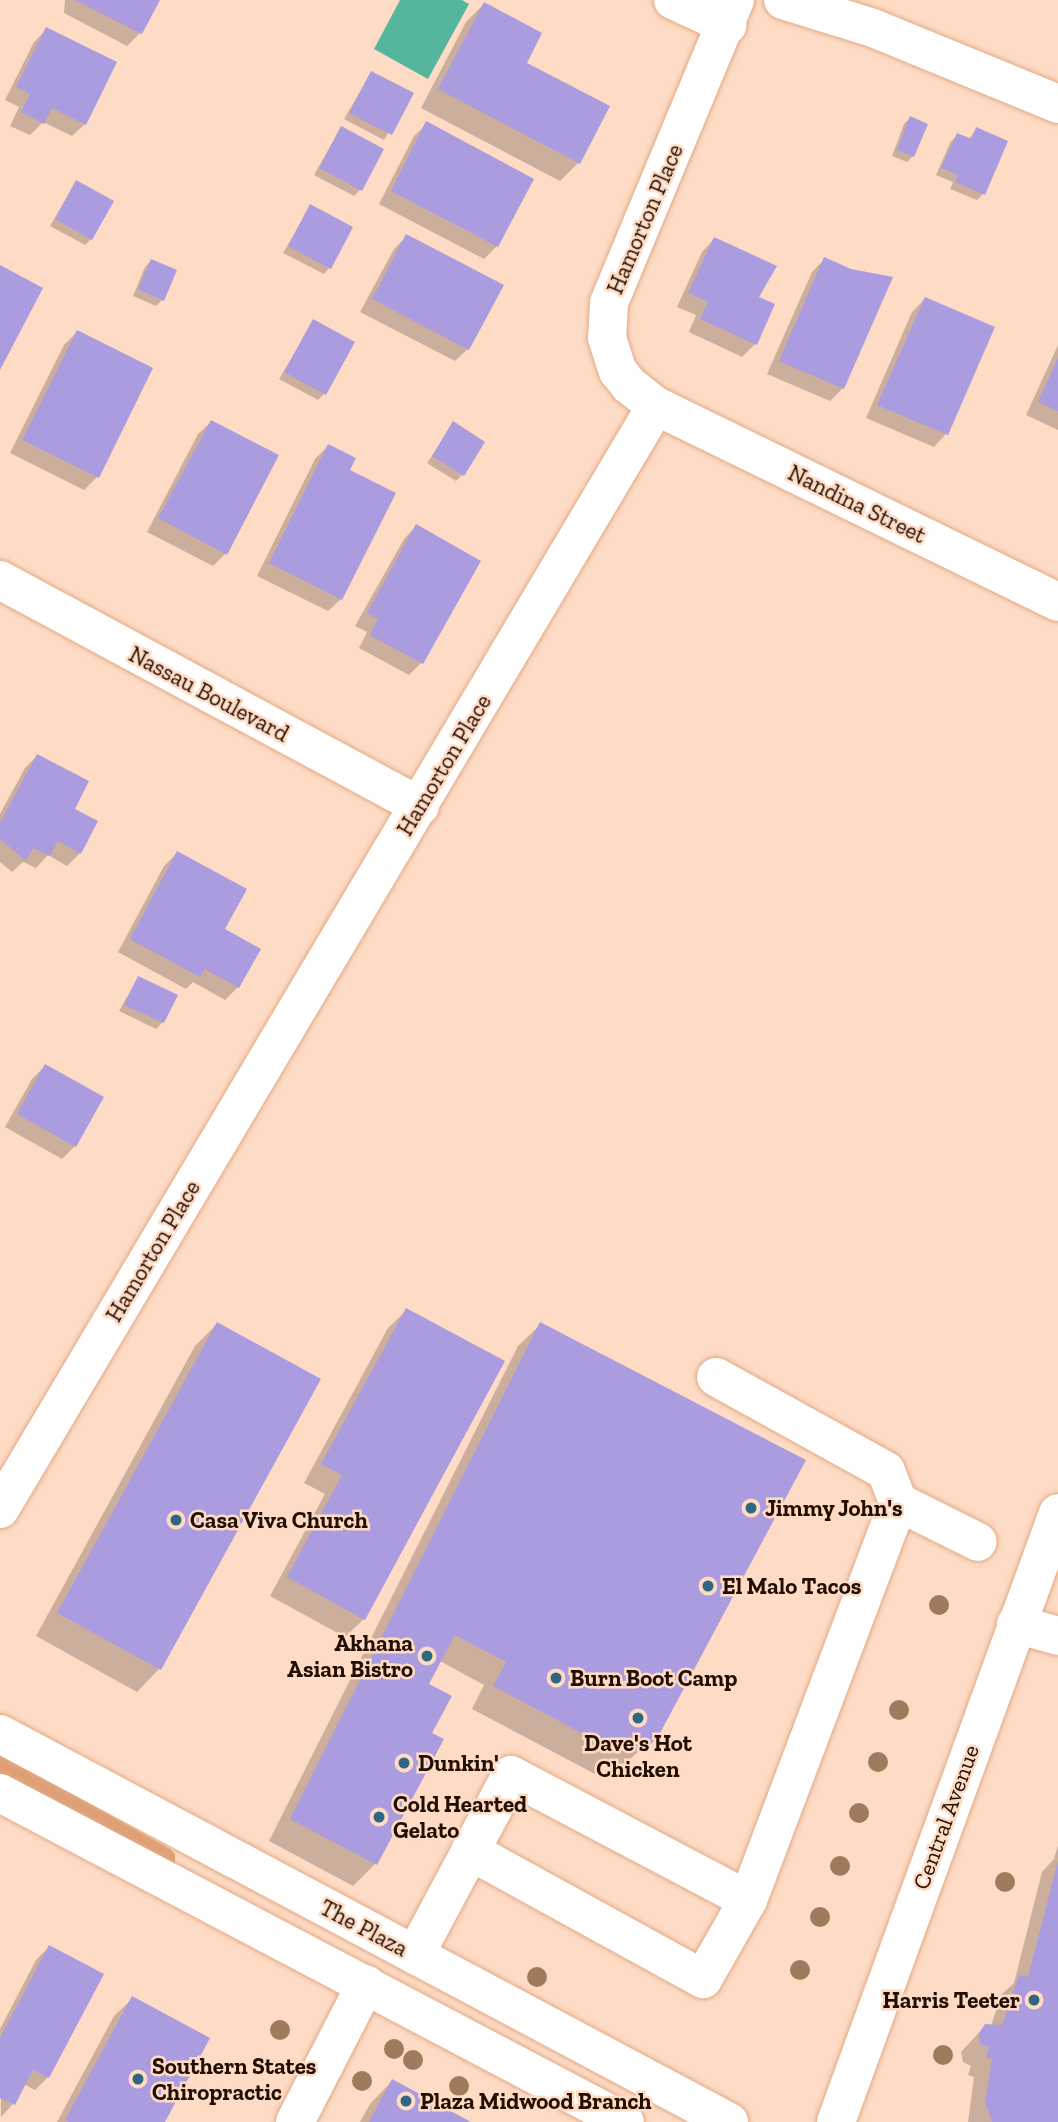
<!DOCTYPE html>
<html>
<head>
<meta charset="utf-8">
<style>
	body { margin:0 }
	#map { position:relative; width:1058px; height:2122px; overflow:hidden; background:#fedbc4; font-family:"Zilla Slab",serif }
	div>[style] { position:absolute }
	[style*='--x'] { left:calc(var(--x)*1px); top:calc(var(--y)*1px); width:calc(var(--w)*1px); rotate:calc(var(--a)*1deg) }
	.green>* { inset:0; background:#e0a076 }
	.water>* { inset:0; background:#56b59d }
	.shadow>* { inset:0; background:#0003 }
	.building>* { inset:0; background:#ab9bdf }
	.roads { filter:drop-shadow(0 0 2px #e2aa85) drop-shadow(0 0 2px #e2aa85) }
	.minor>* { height:38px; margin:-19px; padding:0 19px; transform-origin:19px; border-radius:19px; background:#fff }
	.major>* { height:38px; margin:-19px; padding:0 19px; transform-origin:19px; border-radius:19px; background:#fff }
	.trees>* { width:20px; height:20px; margin:-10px; border-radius:50%; background:#a07a5c }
	.dots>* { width:19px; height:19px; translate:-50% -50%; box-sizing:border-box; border:4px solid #fedbc4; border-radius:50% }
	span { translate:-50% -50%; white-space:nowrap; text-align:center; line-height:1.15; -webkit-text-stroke:5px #fedbc4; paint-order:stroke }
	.street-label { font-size:23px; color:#220e02 }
	.poi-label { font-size:23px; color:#220e02; font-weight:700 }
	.left { translate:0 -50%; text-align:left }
	.right { translate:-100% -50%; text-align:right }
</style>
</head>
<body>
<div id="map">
	<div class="green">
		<i style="clip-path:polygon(0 1753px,170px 1849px,175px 1854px,175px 1863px,170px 1868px,0 1782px)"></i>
	</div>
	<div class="water">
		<i style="clip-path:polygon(400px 0,462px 0,469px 4px,428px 79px,374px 49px)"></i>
	</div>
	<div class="shadow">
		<i style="clip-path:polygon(65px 0,158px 0,140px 33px,127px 46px,64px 13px)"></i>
		<i style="clip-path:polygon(484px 4px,525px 63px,608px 107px,578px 163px,560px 181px,421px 108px,466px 22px)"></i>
		<i style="clip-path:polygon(47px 29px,85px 124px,72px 136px,43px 122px,30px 135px,10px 126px,19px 107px,5px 100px,34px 42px)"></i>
		<i style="clip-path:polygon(371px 73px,411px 94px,384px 140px,344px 119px)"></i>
		<i style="clip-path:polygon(910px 118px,913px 156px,907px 162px,892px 156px,904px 124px)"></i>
		<i style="clip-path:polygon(427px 124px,497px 246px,484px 259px,379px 204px,414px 136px)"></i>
		<i style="clip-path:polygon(341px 128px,360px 190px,354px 196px,314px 175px)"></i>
		<i style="clip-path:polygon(976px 129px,983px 194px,977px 200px,950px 189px,953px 182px,936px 175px,951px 141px,958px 135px,969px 139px)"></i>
		<i style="clip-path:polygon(76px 182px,91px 239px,85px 245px,50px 226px)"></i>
		<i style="clip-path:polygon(311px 206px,330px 267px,324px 274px,283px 253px)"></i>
		<i style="clip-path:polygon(407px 236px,468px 349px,455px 361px,360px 312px,394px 249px)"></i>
		<i style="clip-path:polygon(714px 239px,756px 298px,755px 344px,742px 357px,689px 332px,696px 315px,677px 307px,702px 252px)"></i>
		<i style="clip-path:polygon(825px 259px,843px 388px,830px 401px,767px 374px,812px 272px)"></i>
		<i style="clip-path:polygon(151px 261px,162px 300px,156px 306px,133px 296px,145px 267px)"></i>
		<i style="clip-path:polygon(925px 299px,993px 328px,946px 434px,934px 447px,866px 418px,912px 312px)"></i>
		<i style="clip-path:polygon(314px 321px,324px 394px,318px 400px,279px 379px)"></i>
		<i style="clip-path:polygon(77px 332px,97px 477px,84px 490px,10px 453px,64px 345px)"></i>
		<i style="clip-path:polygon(1058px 345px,1058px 430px,1026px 415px)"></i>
		<i style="clip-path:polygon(211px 422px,225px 554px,213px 566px,147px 532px,198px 434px)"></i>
		<i style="clip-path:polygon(454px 424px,462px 475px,456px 481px,427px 463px)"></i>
		<i style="clip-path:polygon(328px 446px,341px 599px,328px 611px,257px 576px,315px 459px)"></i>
		<i style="clip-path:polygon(416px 526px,422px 662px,409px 675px,359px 648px,367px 632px,355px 626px,404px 539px)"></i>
		<i style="clip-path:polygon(37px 756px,72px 810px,80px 853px,67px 866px,48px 855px,36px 868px,23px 862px,12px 872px,0 862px,0 814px,25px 768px)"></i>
		<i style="clip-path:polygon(177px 853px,223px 930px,238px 987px,225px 1000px,193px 982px,186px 989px,118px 952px,164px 866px)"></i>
		<i style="clip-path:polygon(138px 978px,163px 1022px,156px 1029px,119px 1011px)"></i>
		<i style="clip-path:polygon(45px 1066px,75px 1146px,62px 1159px,5px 1127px,32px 1079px)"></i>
		<i style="clip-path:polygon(407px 1310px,364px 1619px,345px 1637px,270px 1596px,325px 1494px,304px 1483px,388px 1328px)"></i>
		<i style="clip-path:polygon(217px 1324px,319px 1380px,159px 1669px,137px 1692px,36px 1636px,195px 1346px)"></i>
		<i style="clip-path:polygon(541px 1324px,658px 1734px,619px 1769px,603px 1766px,595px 1774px,472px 1709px,484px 1685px,440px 1661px,427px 1685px,430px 1733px,375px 1864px,353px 1886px,269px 1841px,518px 1346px)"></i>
		<i style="clip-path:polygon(1058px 1845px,1058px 2122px,968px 2122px,974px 2077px,968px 2075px,971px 2066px,963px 2062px,961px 2052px,985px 2026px,991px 2026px,1001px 1995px,1014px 1983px,1042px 1872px,1054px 1859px)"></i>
		<i style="clip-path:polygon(49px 1947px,48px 2077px,35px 2090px,24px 2084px,13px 2104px,1px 2117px,0 2029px,36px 1960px)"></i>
		<i style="clip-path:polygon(133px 1998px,163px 2122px,57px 2122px,114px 2016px)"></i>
		<i style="clip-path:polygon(392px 2081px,467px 2122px,360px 2122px,370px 2104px)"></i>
	</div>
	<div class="building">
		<i style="clip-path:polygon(75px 0,160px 0,142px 34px)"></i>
		<i style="clip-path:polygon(484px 2px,542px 33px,527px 63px,610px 106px,580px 164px,438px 89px)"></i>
		<i style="clip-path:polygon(46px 27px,117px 62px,86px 125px,52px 108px,44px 124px,21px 112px,30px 94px,16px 87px)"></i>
		<i style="clip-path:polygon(371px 71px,414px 93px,392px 135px,349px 113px)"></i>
		<i style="clip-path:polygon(910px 116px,928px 124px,914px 157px,897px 150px)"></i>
		<i style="clip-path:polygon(426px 121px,534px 179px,498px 247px,391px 191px)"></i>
		<i style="clip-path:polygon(341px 126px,384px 149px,362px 191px,319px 168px)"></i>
		<i style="clip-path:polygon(976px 127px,1008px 141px,985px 195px,955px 182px,958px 175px,941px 168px,957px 133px,972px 139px)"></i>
		<i style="clip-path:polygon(76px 180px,114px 201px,92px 240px,55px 219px)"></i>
		<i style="clip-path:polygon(310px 204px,353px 227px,331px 269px,288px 246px)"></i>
		<i style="clip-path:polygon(406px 234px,504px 285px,469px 350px,372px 299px)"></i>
		<i style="clip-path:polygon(714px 237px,777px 266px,759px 297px,775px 304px,757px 345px,700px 319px,708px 302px,688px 293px)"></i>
		<i style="clip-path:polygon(824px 257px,851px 269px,893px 277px,844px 389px,779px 361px)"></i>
		<i style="clip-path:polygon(151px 259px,177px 270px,164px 301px,138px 289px)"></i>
		<i style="clip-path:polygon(0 265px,43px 288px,0 370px)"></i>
		<i style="clip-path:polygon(925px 297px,995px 327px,948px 435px,877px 405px)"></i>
		<i style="clip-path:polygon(313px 319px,355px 342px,326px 395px,284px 372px)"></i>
		<i style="clip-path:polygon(77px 330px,153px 368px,99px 478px,22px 440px)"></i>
		<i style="clip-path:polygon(1058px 358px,1058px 411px,1038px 402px)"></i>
		<i style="clip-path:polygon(211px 420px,279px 455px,227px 555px,158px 518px)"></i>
		<i style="clip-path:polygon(453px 421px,485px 442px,464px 476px,432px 456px)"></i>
		<i style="clip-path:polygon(328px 444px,356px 458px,350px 470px,396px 493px,342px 600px,269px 563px)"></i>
		<i style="clip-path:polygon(416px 524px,481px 561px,423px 664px,370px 635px,378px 619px,367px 613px)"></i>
		<i style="clip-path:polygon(37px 754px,89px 781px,75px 809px,98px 821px,81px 854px,58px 841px,50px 856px,33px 848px,26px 861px,0 839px,0 823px)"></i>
		<i style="clip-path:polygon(177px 851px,247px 889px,225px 929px,261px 949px,239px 988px,205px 969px,200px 977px,130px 939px)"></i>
		<i style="clip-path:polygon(138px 976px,178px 995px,164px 1023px,124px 1005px)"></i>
		<i style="clip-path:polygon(45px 1064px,104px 1097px,76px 1147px,17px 1114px)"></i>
		<i style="clip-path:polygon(406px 1308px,505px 1361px,365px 1620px,287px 1577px,342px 1475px,321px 1464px)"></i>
		<i style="clip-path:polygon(217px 1322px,321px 1379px,161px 1670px,57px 1613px)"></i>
		<i style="clip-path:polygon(540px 1322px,806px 1460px,659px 1735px,651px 1744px,633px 1747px,624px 1743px,619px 1753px,493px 1686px,506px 1662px,455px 1635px,429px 1684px,452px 1696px,432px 1733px,444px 1739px,377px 1865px,290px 1819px)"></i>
		<i style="clip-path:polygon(1058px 1861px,1058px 2122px,992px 2122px,985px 2102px,992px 2059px,986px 2057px,989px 2047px,980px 2044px,979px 2033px,985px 2024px,1002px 2025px,1019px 1975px,1028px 1977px)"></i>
		<i style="clip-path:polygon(49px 1945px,104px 1974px,49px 2078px,33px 2070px,15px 2105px,0 2098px,0 2038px)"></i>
		<i style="clip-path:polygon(132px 1996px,210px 2038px,165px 2122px,69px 2122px,65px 2120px)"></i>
		<i style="clip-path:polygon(392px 2079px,471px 2122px,369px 2122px)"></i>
	</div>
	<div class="roads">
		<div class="minor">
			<i style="--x:673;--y:0;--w:60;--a:24.8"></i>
			<i style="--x:735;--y:0;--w:328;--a:112.6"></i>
			<i style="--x:609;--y:303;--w:35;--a:93"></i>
			<i style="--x:607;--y:338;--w:35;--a:72"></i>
			<i style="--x:618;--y:371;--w:18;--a:52"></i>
			<i style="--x:629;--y:385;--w:34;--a:38"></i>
			<i style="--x:656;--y:406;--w:447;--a:26"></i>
			<i style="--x:783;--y:0;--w:94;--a:17.3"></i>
			<i style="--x:873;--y:28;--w:200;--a:22.3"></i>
			<i style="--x:0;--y:580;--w:477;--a:28.3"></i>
			<i style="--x:716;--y:1377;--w:194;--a:28.9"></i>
			<i style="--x:886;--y:1471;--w:33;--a:69"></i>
			<i style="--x:0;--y:1509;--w:1283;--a:-59.26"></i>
			<i style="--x:1016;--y:1624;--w:44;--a:15.9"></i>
			<i style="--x:470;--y:1851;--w:266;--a:28.8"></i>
			<i style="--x:703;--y:1979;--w:91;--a:-60.3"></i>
			<i style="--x:415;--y:1955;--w:204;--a:-61.9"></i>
			<i style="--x:511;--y:1775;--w:268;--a:27.8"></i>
			<i style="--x:748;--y:1900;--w:425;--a:-69.3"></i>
			<i style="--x:898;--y:1502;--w:89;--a:26.6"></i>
			<i style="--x:295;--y:2122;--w:155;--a:-62.8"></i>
		</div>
		<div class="major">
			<i style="--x:0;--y:1734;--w:826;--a:28.02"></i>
			<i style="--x:0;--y:1793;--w:706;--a:27.76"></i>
			<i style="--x:836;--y:2122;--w:648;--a:-69.97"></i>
		</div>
	</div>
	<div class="trees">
		<i style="left:939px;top:1605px"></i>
		<i style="left:899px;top:1710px"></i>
		<i style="left:878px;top:1762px"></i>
		<i style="left:859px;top:1813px"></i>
		<i style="left:840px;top:1866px"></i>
		<i style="left:1005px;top:1882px"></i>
		<i style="left:820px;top:1917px"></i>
		<i style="left:800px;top:1970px"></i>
		<i style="left:537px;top:1977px"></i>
		<i style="left:280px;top:2030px"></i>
		<i style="left:394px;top:2049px"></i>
		<i style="left:943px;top:2055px"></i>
		<i style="left:413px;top:2060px"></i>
		<i style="left:362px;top:2081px"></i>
		<i style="left:459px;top:2086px"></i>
	</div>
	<div class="dots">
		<i style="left:751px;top:1508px;background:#316682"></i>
		<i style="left:176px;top:1520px;background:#316682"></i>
		<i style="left:708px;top:1586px;background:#316682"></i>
		<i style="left:427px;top:1656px;background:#316682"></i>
		<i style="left:556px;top:1678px;background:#316682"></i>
		<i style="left:638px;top:1718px;background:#316682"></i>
		<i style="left:404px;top:1763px;background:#316682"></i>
		<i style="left:379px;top:1817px;background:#316682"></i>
		<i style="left:1034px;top:2000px;background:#316682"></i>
		<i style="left:138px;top:2079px;background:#316682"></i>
		<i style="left:406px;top:2101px;background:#316682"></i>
	</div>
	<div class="street-label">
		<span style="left:645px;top:219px;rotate:-67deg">Hamorton Place</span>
		<span style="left:857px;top:504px;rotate:26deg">Nandina Street</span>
		<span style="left:209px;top:694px;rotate:28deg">Nassau Boulevard</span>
		<span style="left:444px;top:765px;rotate:-59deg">Hamorton Place</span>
		<span style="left:153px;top:1251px;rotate:-59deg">Hamorton Place</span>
		<span style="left:946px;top:1817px;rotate:-70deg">Central Avenue</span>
		<span style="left:364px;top:1928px;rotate:28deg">The Plaza</span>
	</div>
	<div class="poi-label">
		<span class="left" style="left:765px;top:1508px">Jimmy John's</span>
		<span class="left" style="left:190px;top:1520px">Casa Viva Church</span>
		<span class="left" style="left:722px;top:1586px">El Malo Tacos</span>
		<span class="right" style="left:413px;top:1656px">Akhana<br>Asian Bistro</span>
		<span class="left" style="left:570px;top:1678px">Burn Boot Camp</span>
		<span style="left:638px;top:1756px">Dave's Hot<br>Chicken</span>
		<span class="left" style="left:418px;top:1763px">Dunkin'</span>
		<span class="left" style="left:393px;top:1817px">Cold Hearted<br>Gelato</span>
		<span class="right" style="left:1020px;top:2000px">Harris Teeter</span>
		<span class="left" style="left:152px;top:2079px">Southern States<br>Chiropractic</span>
		<span class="left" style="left:420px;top:2101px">Plaza Midwood Branch</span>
	</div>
</div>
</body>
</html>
